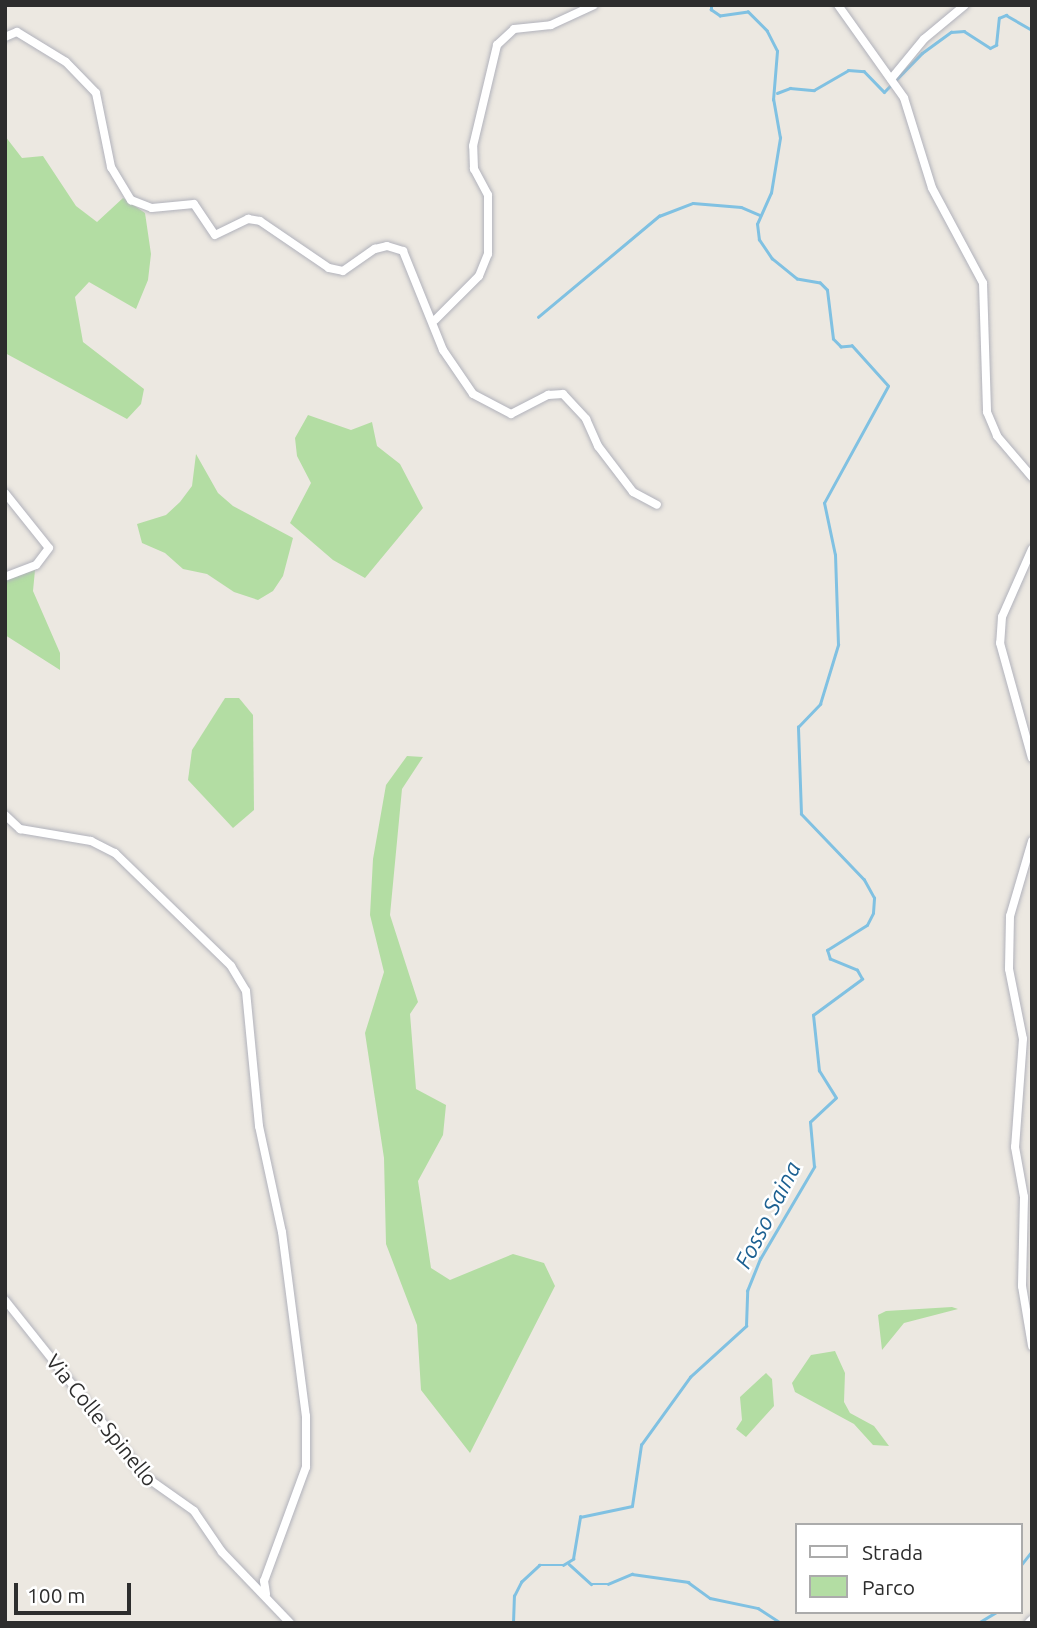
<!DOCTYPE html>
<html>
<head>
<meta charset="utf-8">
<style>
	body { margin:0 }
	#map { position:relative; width:1037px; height:1628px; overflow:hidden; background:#ece8e1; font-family:Ubuntu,sans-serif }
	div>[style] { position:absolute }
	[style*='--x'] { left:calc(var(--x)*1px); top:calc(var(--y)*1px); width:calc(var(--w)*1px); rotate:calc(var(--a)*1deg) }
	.green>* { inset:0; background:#b3dda3 }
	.stream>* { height:2.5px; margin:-1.25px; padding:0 1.25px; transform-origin:1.25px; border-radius:1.25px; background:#80c1e2 }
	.roads { filter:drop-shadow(0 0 2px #b1b2bb) drop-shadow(0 0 2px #b1b2bb) }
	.minor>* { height:8px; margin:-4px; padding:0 4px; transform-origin:4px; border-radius:4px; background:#fff }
	.secondary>* { height:10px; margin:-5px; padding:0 5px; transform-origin:5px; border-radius:5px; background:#fff }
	span { translate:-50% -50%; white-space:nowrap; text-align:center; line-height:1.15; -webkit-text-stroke:5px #fff; paint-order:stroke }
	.street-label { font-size:21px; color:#2d2d2d }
	.water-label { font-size:23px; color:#1c6091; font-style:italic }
	.frame { position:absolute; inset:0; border:7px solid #2d2d2d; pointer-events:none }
	.legend { position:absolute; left:795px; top:1523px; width:228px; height:91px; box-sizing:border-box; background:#fff; border:2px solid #ababab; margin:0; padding:9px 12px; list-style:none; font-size:21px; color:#2d2d2d }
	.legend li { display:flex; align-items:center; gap:14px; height:35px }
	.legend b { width:35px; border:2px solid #ababab }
	.scale { position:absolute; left:14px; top:1583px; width:117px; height:32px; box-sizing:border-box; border:4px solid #2d2d2d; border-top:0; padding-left:9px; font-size:21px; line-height:24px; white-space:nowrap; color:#2d2d2d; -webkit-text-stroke:5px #fff; paint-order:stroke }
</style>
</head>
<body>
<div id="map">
	<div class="green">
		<i style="clip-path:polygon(5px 136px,22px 158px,43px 156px,76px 206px,97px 222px,123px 198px,145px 213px,151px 254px,148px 280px,136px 309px,89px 282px,75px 297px,83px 342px,144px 389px,141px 404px,127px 419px,5px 353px)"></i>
		<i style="clip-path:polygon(308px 415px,351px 430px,372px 422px,377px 446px,400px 464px,423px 508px,365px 578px,333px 560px,290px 523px,311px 483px,297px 456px,295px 438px)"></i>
		<i style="clip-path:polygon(196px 454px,218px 493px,233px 506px,293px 538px,283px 576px,273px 591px,258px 600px,234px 592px,207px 574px,183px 569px,165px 553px,142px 543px,137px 524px,166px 515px,180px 502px,192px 486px)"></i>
		<i style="clip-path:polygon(35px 570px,33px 591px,60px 653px,60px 670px,5px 635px,5px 580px)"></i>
		<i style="clip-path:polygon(225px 698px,239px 698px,253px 715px,254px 810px,233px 828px,188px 780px,192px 750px)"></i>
		<i style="clip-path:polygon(407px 756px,423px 757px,402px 789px,390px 915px,418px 1002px,410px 1014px,416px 1089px,446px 1105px,443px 1135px,418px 1181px,431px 1268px,450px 1280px,513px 1254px,544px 1263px,555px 1286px,470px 1453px,421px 1390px,417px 1325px,386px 1244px,384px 1158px,365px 1033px,384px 972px,370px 915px,373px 859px,386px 785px)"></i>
		<i style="clip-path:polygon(952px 1307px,958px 1309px,904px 1323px,882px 1350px,878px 1315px,886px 1311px)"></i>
		<i style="clip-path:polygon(835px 1351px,845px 1373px,844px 1402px,850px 1413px,874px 1426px,889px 1446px,873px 1445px,854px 1424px,795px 1392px,792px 1383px,811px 1355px)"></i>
		<i style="clip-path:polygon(766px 1373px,772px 1379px,774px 1406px,746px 1437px,736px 1429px,742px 1420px,740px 1397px)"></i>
	</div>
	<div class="stream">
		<i style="--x:777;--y:93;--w:14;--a:-21"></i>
		<i style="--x:790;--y:88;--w:24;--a:5"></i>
		<i style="--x:814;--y:90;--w:39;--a:-30"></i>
		<i style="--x:848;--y:70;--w:16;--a:4"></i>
		<i style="--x:864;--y:71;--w:29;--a:46"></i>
		<i style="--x:884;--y:92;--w:54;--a:-45.7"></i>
		<i style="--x:922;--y:53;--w:36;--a:-36"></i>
		<i style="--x:951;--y:32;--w:13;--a:-4"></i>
		<i style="--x:964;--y:31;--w:31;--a:33"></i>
		<i style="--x:990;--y:48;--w:7;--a:-27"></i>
		<i style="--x:996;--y:45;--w:27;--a:-84"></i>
		<i style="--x:999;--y:18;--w:8;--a:-23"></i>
		<i style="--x:1006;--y:15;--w:30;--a:30"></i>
		<i style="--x:538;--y:317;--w:158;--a:-39.9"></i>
		<i style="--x:659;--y:216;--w:36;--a:-21"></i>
		<i style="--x:693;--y:203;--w:48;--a:4.8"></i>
		<i style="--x:741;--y:207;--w:21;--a:23"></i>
		<i style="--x:569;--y:1564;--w:30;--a:42"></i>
		<i style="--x:591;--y:1584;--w:17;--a:0"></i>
		<i style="--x:608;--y:1584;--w:26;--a:-23"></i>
		<i style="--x:632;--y:1574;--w:57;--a:8.1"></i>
		<i style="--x:688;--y:1582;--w:27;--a:36"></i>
		<i style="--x:710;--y:1598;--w:49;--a:11.8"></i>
		<i style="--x:758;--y:1608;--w:27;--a:33"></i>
		<i style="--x:1021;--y:1565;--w:18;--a:-52"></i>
		<i style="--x:513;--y:1623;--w:27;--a:-88"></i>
		<i style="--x:514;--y:1596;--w:16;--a:-63"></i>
		<i style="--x:521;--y:1582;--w:25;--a:-43"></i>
		<i style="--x:539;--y:1565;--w:24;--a:0"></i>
		<i style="--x:563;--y:1565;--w:12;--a:-31"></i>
		<i style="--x:573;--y:1559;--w:43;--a:-80.5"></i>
		<i style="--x:580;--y:1517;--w:53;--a:-11.9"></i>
		<i style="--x:632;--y:1506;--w:62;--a:-81.6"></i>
		<i style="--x:641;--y:1445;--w:84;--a:-54.2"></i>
		<i style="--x:690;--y:1377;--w:76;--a:-42.3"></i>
		<i style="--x:746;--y:1326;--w:35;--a:-88"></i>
		<i style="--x:747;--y:1291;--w:35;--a:-68"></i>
		<i style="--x:760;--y:1259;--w:107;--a:-59.6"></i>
		<i style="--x:814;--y:1167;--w:45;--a:-95.1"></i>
		<i style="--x:810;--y:1122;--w:35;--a:-43"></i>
		<i style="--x:836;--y:1098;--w:32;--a:-122"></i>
		<i style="--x:819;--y:1071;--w:56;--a:-96.1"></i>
		<i style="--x:813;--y:1015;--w:61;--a:-36.3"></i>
		<i style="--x:862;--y:979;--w:10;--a:-119"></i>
		<i style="--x:857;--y:970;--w:29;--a:-158"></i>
		<i style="--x:830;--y:959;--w:9;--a:-108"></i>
		<i style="--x:827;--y:950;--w:47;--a:-32"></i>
		<i style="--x:867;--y:925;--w:13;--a:-63"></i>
		<i style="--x:873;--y:913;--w:15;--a:-86"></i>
		<i style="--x:874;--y:898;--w:21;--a:-119"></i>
		<i style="--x:864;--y:880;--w:91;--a:-133.7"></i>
		<i style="--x:801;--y:814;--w:87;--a:-92"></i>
		<i style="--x:798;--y:727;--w:32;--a:-46"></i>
		<i style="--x:820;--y:704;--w:62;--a:-73"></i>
		<i style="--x:838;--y:645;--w:90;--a:-91.9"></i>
		<i style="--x:835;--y:555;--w:53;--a:-101.9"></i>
		<i style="--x:824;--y:503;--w:133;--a:-61.3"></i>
		<i style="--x:888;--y:386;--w:54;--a:-132"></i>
		<i style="--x:852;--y:346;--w:11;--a:175"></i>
		<i style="--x:841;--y:347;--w:11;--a:-135"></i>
		<i style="--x:833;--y:339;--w:49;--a:-97"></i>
		<i style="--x:827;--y:290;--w:10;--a:-135"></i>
		<i style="--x:820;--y:283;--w:23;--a:-170"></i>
		<i style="--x:797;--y:279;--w:32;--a:-141"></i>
		<i style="--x:772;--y:259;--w:23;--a:-124"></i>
		<i style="--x:759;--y:240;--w:16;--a:-97"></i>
		<i style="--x:757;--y:224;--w:34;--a:-66"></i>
		<i style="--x:771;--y:193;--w:56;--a:-80.7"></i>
		<i style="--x:780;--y:138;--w:39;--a:-100"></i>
		<i style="--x:773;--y:100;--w:49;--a:-85.3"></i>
		<i style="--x:777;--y:51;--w:22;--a:-117"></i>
		<i style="--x:767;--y:31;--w:27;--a:-135"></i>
		<i style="--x:748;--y:12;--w:28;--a:172"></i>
		<i style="--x:720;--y:16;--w:11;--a:-146"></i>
		<i style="--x:711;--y:10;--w:5;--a:-90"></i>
		<i style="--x:978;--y:1623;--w:21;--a:-31"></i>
	</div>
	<div class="roads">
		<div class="minor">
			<i style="--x:838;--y:5;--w:114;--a:54.6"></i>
			<i style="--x:904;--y:98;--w:94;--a:72.7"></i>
			<i style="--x:932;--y:188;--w:108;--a:61.8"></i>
			<i style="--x:983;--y:283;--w:129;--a:88.2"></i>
			<i style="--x:987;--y:412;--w:26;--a:67"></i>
			<i style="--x:997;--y:436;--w:54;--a:49.5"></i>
			<i style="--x:5;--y:37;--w:13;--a:-23"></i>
			<i style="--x:17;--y:32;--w:57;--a:31.5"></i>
			<i style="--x:66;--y:62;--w:43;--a:45.9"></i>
			<i style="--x:96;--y:93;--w:76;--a:78.5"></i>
			<i style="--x:111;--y:167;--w:39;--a:59"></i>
			<i style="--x:131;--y:200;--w:22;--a:21"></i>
			<i style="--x:152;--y:208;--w:42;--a:-5.4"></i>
			<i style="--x:194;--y:204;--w:37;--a:56"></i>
			<i style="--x:215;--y:235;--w:37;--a:-26"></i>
			<i style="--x:248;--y:219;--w:12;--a:9"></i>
			<i style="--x:260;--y:221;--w:83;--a:34.3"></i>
			<i style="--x:329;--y:268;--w:14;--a:12"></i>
			<i style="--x:343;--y:271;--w:39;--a:-35"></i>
			<i style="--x:375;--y:249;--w:12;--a:-14"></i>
			<i style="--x:387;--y:246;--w:17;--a:17"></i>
			<i style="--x:403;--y:251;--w:107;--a:68"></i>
			<i style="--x:443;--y:350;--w:53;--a:55.7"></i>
			<i style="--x:473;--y:394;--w:43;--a:27.8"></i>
			<i style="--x:511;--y:414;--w:42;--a:-27.2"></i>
			<i style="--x:548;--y:395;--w:15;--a:-4"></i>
			<i style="--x:563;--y:394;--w:34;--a:47"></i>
			<i style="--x:586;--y:419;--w:30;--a:66"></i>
			<i style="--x:598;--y:446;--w:58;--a:52.7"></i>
			<i style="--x:633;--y:492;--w:27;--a:28"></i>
			<i style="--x:891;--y:79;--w:52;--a:-50.5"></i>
			<i style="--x:924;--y:39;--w:53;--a:-39.7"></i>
			<i style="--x:435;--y:320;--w:62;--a:-45"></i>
			<i style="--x:479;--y:276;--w:24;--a:-68"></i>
			<i style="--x:488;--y:254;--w:59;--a:-90"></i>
			<i style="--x:488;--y:195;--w:30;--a:-118"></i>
			<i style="--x:474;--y:169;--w:23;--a:-92"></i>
			<i style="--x:473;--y:146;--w:104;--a:-76.6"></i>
			<i style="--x:497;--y:45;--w:23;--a:-43"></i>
			<i style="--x:514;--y:29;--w:37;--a:-6"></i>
			<i style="--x:551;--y:25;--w:47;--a:-24.9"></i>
			<i style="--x:5;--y:493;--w:70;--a:51.3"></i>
			<i style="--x:49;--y:548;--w:21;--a:127"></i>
			<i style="--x:36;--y:565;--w:33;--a:159"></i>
			<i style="--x:1032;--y:549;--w:74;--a:113.8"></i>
			<i style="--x:1002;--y:617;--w:26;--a:94"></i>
			<i style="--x:1000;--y:643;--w:119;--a:74.5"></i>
			<i style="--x:5;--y:815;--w:21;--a:43"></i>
			<i style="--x:20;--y:829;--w:72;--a:9.6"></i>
			<i style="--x:91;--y:841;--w:27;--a:27"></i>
			<i style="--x:115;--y:853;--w:162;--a:44.2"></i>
			<i style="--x:231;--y:966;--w:29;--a:59"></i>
			<i style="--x:246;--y:991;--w:136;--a:84.5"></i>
			<i style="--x:259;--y:1126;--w:108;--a:77.8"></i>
			<i style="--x:282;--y:1232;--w:186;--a:82.6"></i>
			<i style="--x:306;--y:1416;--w:51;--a:90"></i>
			<i style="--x:306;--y:1467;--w:121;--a:110.2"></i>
			<i style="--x:264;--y:1581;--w:13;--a:81"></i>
			<i style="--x:1032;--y:841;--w:78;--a:106.3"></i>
			<i style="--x:1010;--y:916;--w:53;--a:91.1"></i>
			<i style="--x:1009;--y:969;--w:71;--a:78.7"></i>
			<i style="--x:1023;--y:1039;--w:108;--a:94.2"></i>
			<i style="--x:1015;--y:1147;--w:51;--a:79.8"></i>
			<i style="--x:1024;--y:1197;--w:89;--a:91.3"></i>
			<i style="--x:1022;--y:1286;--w:61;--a:80.5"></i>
			<i style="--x:5;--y:1300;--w:226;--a:51.5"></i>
			<i style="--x:146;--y:1477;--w:59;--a:35.3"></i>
			<i style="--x:194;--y:1511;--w:50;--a:55.7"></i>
			<i style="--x:222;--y:1552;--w:98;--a:46.2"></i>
		</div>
		<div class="secondary">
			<i style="--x:1030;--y:1623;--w:3;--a:-45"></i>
		</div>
	</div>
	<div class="street-label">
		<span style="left:102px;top:1420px;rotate:51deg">Via Colle Spinello</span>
	</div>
	<div class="water-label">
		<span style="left:768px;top:1215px;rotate:-63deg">Fosso Saina</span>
	</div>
	<div class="frame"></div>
	<ul class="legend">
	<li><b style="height:9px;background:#fff"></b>Strada</li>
	<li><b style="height:19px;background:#b3dda3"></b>Parco</li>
	</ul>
	<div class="scale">100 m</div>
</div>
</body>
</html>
